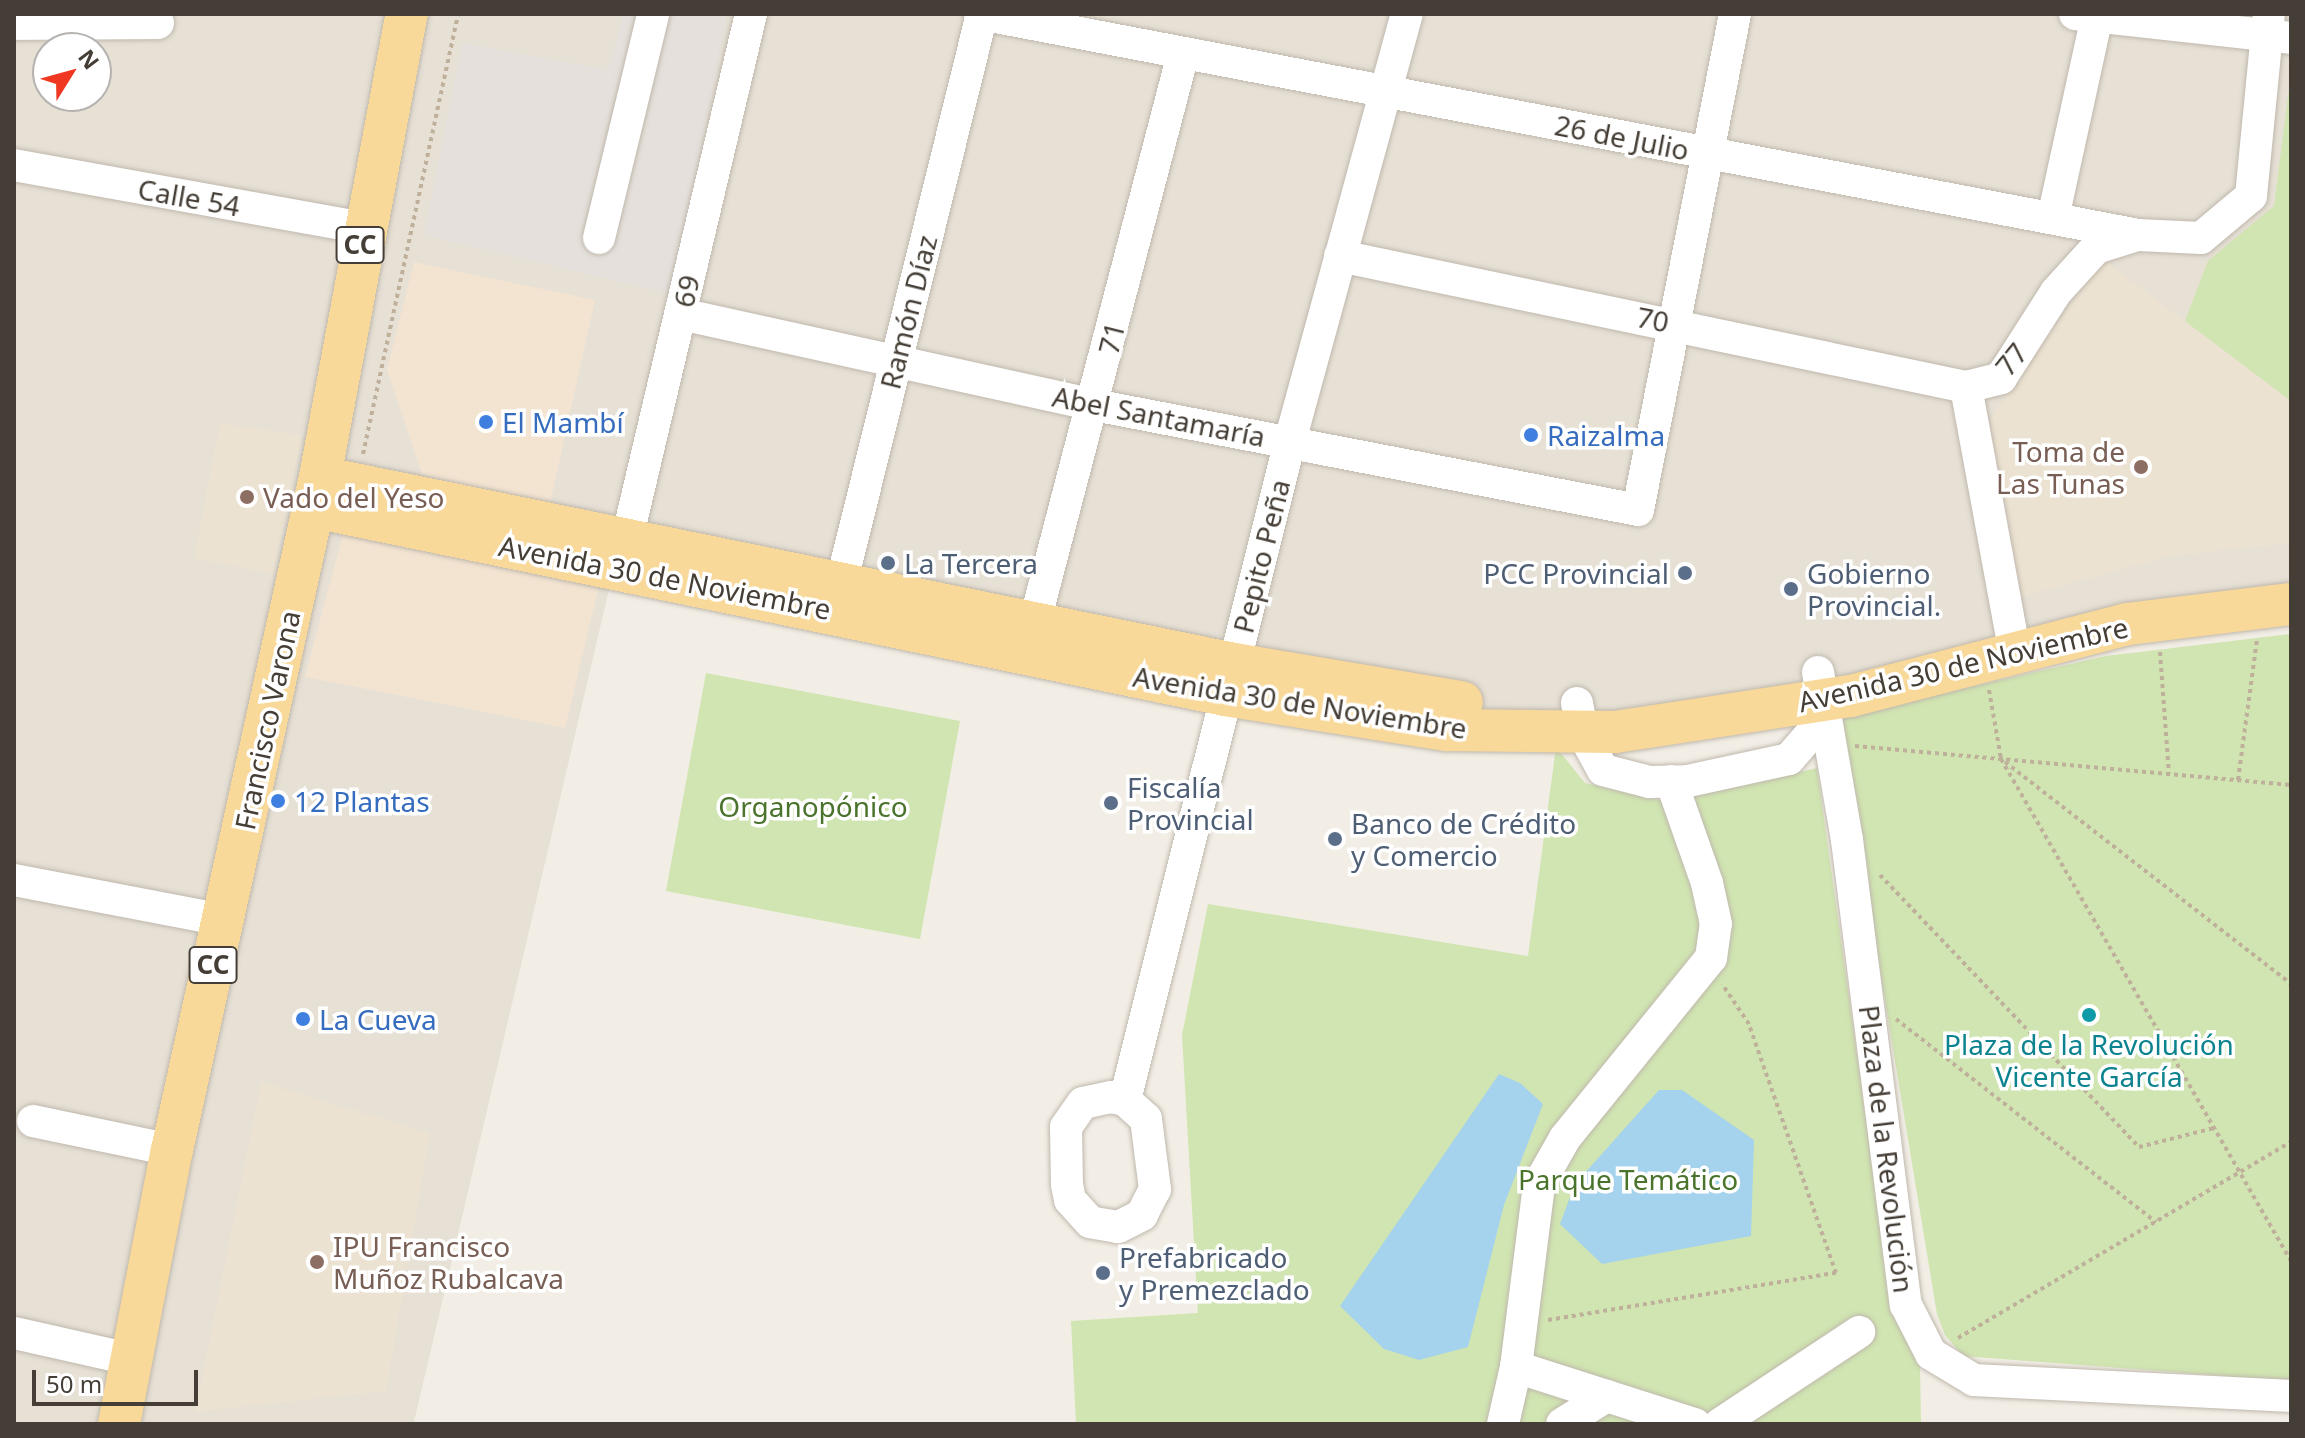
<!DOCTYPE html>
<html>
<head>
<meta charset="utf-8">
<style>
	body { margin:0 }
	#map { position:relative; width:2305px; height:1438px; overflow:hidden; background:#f2eee6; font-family:"Noto Sans",sans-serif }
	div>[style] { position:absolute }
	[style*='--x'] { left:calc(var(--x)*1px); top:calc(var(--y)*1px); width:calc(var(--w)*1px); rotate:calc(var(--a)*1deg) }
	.residential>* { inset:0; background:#e6e0d5 }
	.commercial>* { inset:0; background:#f3e4d2 }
	.industrial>* { inset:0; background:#e5e0db }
	.education>* { inset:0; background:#ebe2d1 }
	.green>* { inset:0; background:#d0e5b1 }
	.water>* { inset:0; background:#a5d2ec }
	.path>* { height:4px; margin-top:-2px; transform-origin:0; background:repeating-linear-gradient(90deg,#beb09b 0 4px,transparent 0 8px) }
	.roads { filter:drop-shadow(0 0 2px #c0b8ad) drop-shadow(0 0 2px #c0b8ad) }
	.minor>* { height:32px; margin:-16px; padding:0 16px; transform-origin:16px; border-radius:16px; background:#fff }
	.major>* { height:42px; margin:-21px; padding:0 21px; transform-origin:21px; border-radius:21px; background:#f9d999 }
	.dots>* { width:22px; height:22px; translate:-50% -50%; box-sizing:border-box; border:4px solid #fff; border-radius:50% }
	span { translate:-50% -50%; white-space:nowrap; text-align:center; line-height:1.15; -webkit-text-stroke:7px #fff; paint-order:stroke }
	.shield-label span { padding:2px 6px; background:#fff; border:2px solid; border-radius:6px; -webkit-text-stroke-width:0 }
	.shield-label { font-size:26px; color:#453e36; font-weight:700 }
	.street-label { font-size:28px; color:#453e36 }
	.shop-label { font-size:28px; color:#366cbe }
	.left { translate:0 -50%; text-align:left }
	.education-label { font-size:28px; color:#785e54 }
	.right { translate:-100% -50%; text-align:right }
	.service-label { font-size:28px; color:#4e5e75 }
	.park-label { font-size:28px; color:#4a732c }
	.culture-label { font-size:28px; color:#0d838f }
	.frame { position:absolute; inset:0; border:16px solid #453e36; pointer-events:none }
	.north { position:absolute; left:32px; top:32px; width:80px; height:80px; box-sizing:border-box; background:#fff; border:2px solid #b5b2af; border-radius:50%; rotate:53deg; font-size:22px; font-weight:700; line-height:32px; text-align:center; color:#453e36 }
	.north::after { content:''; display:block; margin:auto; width:28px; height:36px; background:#ef3721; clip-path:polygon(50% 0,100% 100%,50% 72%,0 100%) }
	.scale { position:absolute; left:32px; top:1370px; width:166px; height:36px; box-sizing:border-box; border:4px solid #453e36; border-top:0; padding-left:10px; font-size:24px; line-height:28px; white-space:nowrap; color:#453e36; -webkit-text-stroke:6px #fff; paint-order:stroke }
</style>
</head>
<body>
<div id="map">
	<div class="residential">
		<i style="clip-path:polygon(evenodd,14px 14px,2291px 14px,2291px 599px,2049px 633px,1581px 731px,611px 581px,414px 1422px,14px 1424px,14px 14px,48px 48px,96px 48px,96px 96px,48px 96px,48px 48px)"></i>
	</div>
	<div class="commercial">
		<i style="clip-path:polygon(414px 262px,595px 300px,549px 508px,422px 474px,387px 370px)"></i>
		<i style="clip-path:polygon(345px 526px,600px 582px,565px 728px,305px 677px)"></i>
	</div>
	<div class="industrial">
		<i style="clip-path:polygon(624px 14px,727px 14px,676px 295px,424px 235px,462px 43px,608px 70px)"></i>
	</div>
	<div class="education">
		<i style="clip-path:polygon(2103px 259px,2291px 401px,2291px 543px,2171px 556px,2017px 598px,1985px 426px)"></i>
		<i style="clip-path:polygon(220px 423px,302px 435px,273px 574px,194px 558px)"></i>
		<i style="clip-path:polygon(261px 1082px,430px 1133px,386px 1391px,195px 1412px)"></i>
	</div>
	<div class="green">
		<i style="clip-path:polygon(2291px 73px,2291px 401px,2185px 321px,2208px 261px,2274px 206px)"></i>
		<i style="clip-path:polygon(2291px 634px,2291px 1381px,1963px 1356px,1945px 1335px,1937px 1314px,1838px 717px,2106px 656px)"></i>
		<i style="clip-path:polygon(706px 673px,960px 721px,920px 939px,666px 891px)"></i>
		<i style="clip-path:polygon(1556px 747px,1585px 783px,1667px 802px,1817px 768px,1892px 1306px,1920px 1365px,1921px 1424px,1076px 1424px,1071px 1321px,1198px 1313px,1182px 1035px,1208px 904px,1528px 956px)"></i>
	</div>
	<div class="water">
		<i style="clip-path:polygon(1499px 1074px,1520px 1083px,1543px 1104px,1504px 1205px,1468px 1347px,1419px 1360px,1384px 1349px,1340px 1306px)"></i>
		<i style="clip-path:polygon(1659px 1090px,1682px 1090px,1754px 1140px,1751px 1236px,1602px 1264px,1560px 1224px,1575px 1184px)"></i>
	</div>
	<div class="path">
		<i style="--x:363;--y:454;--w:450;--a:-77.8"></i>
		<i style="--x:2160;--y:652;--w:122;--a:85.8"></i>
		<i style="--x:1989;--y:690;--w:70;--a:80.1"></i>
		<i style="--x:2001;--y:759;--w:580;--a:59.99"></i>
		<i style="--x:1855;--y:746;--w:438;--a:5.1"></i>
		<i style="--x:2005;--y:762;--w:362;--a:37.8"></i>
		<i style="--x:2238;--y:780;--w:141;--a:-82.3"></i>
		<i style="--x:1880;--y:875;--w:376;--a:46.4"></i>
		<i style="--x:2139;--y:1147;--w:77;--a:-14.2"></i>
		<i style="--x:1896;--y:1019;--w:330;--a:38"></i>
		<i style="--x:1548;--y:1320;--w:292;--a:-9.3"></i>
		<i style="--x:1836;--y:1273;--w:264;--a:-109.3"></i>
		<i style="--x:1749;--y:1024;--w:48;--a:-124"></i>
		<i style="--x:1958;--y:1338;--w:386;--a:-30.5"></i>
	</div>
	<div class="roads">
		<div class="minor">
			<i style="--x:980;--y:14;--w:1179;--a:10.8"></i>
			<i style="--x:2138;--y:235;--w:63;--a:2.7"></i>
			<i style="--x:2201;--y:238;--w:65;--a:-40"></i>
			<i style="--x:2251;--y:196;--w:183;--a:-84.4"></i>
			<i style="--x:2075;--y:14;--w:217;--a:6.3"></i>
			<i style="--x:14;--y:24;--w:144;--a:-0.4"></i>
			<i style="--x:14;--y:165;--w:355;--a:10.2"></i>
			<i style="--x:2053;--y:218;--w:206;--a:-77.7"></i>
			<i style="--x:599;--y:238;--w:230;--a:-76.4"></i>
			<i style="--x:1340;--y:256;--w:640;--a:11.82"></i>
			<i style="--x:1966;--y:387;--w:36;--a:-14"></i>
			<i style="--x:2001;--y:378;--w:102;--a:-57.4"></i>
			<i style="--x:2056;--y:292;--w:59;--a:-47.7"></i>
			<i style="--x:2096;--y:248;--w:43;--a:-17.6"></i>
			<i style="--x:681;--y:314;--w:423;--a:12.4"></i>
			<i style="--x:1094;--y:405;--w:554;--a:10.92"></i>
			<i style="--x:1638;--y:510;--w:505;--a:-78.93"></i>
			<i style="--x:1966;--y:387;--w:271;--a:79.6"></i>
			<i style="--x:622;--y:560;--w:561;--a:-76.71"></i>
			<i style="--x:836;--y:605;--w:609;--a:-76.12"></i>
			<i style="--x:1035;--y:621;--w:586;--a:-75.37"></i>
			<i style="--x:1818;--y:672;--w:170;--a:80.2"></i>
			<i style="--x:1847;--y:840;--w:469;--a:82.8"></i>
			<i style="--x:1906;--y:1305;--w:55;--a:63"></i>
			<i style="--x:1931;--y:1354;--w:50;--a:31.2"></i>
			<i style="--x:1974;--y:1380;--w:317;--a:2.9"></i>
			<i style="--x:1577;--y:703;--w:29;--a:80"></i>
			<i style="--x:1582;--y:732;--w:43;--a:61.1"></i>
			<i style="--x:1603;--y:770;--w:48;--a:14.6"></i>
			<i style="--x:1649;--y:782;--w:39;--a:-1"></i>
			<i style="--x:1688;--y:781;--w:103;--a:-12.3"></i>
			<i style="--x:1789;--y:759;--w:35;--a:-49"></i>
			<i style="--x:1812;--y:733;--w:35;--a:-72"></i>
			<i style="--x:14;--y:880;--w:213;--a:10.8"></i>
			<i style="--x:1111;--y:1097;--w:14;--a:12"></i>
			<i style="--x:1125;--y:1100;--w:28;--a:42"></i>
			<i style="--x:1146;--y:1119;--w:71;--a:82.7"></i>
			<i style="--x:1155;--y:1189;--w:29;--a:117"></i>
			<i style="--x:1142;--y:1215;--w:27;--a:153"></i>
			<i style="--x:1118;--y:1227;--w:28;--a:-170"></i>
			<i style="--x:1090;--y:1222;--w:30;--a:-132"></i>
			<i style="--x:1070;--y:1200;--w:15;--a:-101"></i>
			<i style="--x:1067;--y:1185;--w:58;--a:-91"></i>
			<i style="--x:1066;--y:1127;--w:29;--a:-55"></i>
			<i style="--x:1083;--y:1103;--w:29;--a:-12"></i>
			<i style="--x:1125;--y:1100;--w:679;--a:-75.94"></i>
			<i style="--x:1290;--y:441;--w:443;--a:-74.7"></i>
			<i style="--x:33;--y:1121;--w:142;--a:11.8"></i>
			<i style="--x:14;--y:1333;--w:118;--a:12.7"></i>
			<i style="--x:1516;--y:1367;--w:188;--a:17.7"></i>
			<i style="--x:1503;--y:1424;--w:58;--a:-77.2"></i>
			<i style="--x:1516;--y:1367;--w:184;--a:-82.8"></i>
			<i style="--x:1539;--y:1184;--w:53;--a:-60.5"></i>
			<i style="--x:1565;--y:1138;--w:232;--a:-51"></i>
			<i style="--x:1711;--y:958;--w:34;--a:-82"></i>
			<i style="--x:1716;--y:924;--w:42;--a:-102.4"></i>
			<i style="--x:1707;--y:883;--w:108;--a:-109.4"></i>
			<i style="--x:1562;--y:1424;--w:53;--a:-31.9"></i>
			<i style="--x:1720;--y:1424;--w:167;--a:-33.5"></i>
		</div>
		<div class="major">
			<i style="--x:320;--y:477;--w:933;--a:11.56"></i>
			<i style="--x:1234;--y:664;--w:231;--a:9.5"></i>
			<i style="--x:314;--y:507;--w:930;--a:11.66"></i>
			<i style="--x:1225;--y:695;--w:225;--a:9"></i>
			<i style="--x:1447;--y:730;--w:168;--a:0.7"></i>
			<i style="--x:1615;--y:732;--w:239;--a:-8.7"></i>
			<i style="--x:1851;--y:696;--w:285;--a:-14.6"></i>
			<i style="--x:2127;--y:624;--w:165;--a:-7"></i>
			<i style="--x:119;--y:1424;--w:279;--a:-79.1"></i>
			<i style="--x:172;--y:1150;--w:689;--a:-77.6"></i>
			<i style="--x:320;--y:477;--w:471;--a:-79.4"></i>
		</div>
	</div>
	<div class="dots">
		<i style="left:486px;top:422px;background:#3f7fe0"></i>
		<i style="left:1531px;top:435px;background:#3f7fe0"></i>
		<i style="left:2141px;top:467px;background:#8d6e63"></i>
		<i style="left:247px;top:497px;background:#8d6e63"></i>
		<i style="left:888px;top:563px;background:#5c6f8a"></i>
		<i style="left:1685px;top:573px;background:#5c6f8a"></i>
		<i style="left:1791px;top:589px;background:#5c6f8a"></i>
		<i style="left:278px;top:801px;background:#3f7fe0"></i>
		<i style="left:1111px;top:803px;background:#5c6f8a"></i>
		<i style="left:1335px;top:839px;background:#5c6f8a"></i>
		<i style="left:2089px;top:1015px;background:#0f9aa8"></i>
		<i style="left:303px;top:1019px;background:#3f7fe0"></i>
		<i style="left:317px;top:1262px;background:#8d6e63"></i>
		<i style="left:1103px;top:1273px;background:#5c6f8a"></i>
	</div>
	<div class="shield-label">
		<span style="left:360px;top:245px">CC</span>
		<span style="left:213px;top:965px">CC</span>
	</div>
	<div class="street-label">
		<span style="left:1622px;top:137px;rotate:11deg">26 de Julio</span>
		<span style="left:189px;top:197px;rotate:10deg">Calle 54</span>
		<span style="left:686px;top:291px;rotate:-77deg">69</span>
		<span style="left:908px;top:312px;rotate:-76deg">Ramón Díaz</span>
		<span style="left:1653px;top:319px;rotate:11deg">70</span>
		<span style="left:1111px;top:338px;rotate:-76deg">71</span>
		<span style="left:2011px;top:359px;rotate:-51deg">77</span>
		<span style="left:1159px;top:416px;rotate:11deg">Abel Santamaría</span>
		<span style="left:1261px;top:556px;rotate:-76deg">Pepito Peña</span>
		<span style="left:665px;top:577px;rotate:11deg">Avenida 30 de Noviembre</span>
		<span style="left:1963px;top:664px;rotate:-13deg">Avenida 30 de Noviembre</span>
		<span style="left:1300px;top:702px;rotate:9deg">Avenida 30 de Noviembre</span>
		<span style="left:267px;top:720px;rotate:-78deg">Francisco Varona</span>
		<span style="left:1887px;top:1149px;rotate:83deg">Plaza de la Revolución</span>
	</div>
	<div class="shop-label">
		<span class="left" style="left:502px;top:422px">El Mambí</span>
		<span class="left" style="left:1547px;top:435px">Raizalma</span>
		<span class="left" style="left:294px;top:801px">12 Plantas</span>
		<span class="left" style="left:319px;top:1019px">La Cueva</span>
	</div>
	<div class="education-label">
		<span class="right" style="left:2125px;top:467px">Toma de<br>Las Tunas</span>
		<span class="left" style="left:263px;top:497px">Vado del Yeso</span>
		<span class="left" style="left:333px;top:1262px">IPU Francisco<br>Muñoz Rubalcava</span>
	</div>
	<div class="service-label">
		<span class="left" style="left:904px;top:563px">La Tercera</span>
		<span class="right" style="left:1669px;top:573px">PCC Provincial</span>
		<span class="left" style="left:1807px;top:589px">Gobierno<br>Provincial.</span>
		<span class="left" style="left:1127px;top:803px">Fiscalía<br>Provincial</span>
		<span class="left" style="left:1351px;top:839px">Banco de Crédito<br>y Comercio</span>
		<span class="left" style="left:1119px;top:1273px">Prefabricado<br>y Premezclado</span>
	</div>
	<div class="park-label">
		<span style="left:813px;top:806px">Organopónico</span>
		<span style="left:1628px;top:1179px">Parque Temático</span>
	</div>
	<div class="culture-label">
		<span style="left:2089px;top:1060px">Plaza de la Revolución<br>Vicente García</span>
	</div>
	<div class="frame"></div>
	<div class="north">N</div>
	<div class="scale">50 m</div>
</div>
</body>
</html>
